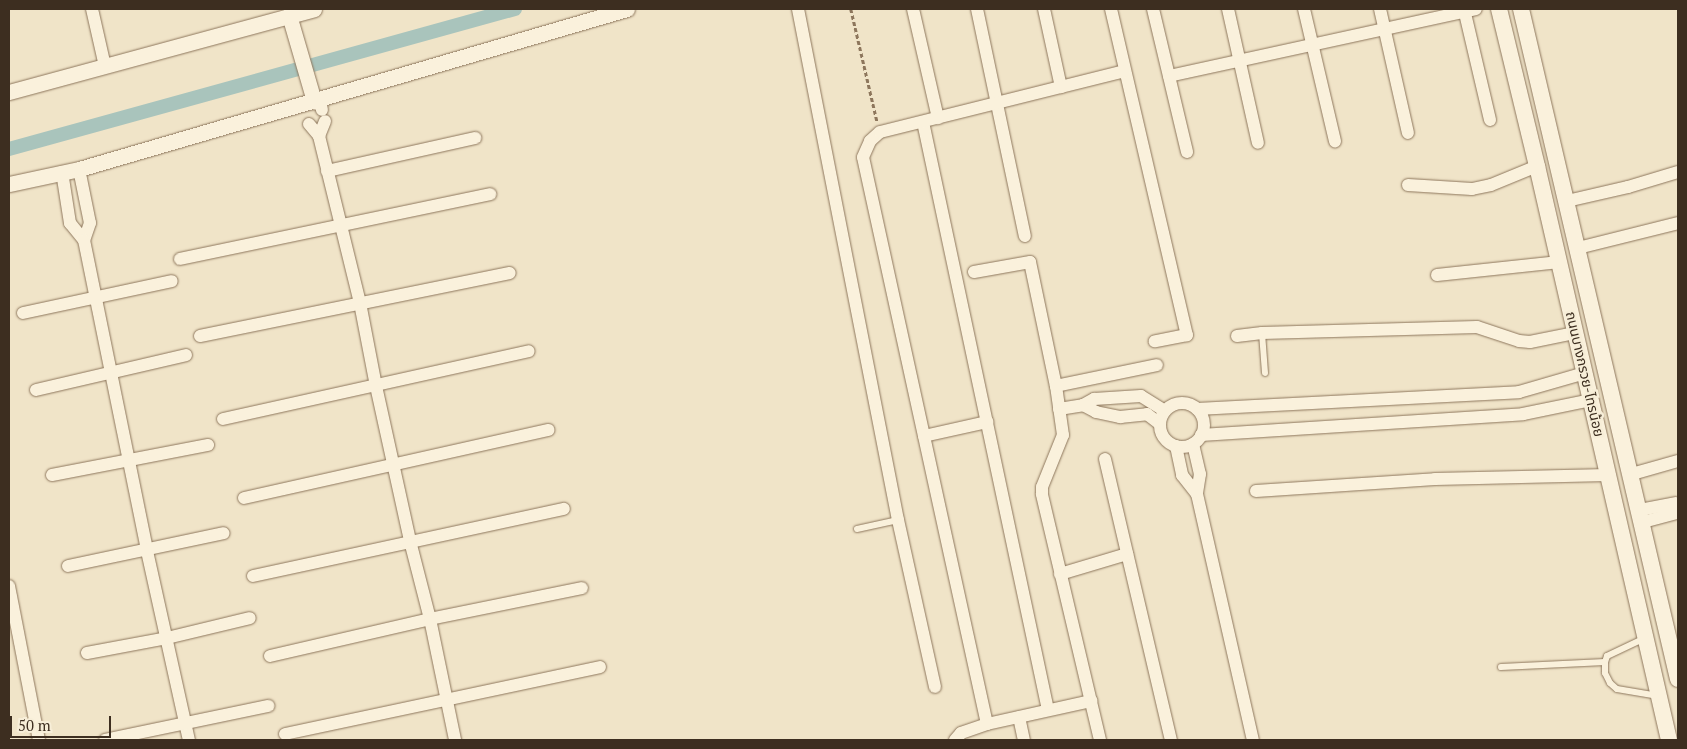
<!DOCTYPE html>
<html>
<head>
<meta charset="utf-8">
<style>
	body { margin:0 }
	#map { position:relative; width:1687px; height:749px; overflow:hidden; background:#f0e4c8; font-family:"PT Serif","Noto Sans Thai",serif }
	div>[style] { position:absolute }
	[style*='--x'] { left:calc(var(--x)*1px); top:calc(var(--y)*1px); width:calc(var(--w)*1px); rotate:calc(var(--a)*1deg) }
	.canal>* { height:14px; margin:-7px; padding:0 7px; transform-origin:7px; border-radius:7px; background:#a9c4bc }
	.path>* { height:2.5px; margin-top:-1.25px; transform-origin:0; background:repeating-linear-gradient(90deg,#8d765c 0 4px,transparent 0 6.5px) }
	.roads { filter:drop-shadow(0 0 1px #8d765c) drop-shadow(0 0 1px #8d765c) }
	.service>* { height:6px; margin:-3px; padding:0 3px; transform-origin:3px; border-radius:3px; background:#faf1dc }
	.minor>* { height:12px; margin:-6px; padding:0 6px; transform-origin:6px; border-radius:6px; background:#faf1dc }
	.minor>.ring { margin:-6px; padding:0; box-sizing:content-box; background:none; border:12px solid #faf1dc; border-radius:50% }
	.tertiary>* { height:15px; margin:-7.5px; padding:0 7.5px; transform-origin:7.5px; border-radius:7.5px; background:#faf1dc }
	.secondary>* { height:16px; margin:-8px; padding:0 8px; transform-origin:8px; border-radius:8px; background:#faf1dc }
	span { translate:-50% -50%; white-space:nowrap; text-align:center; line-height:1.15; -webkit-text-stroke:5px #f7eed8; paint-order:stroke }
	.street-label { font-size:14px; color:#3d2e20 }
	.frame { position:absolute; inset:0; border:10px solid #3d2e20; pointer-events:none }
	.scale { position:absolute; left:10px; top:716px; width:101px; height:22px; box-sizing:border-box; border:2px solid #3d2e20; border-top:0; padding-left:6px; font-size:15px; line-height:18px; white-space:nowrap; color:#3d2e20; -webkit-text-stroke:4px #f7eed8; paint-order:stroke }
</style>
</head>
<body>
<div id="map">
	<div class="canal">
		<i style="--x:9;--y:149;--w:525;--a:-15.47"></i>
	</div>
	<div class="path">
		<i style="--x:851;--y:9;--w:115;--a:76.9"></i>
	</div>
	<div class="roads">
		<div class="service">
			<i style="--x:1262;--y:333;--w:40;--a:85.7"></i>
			<i style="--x:857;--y:529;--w:42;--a:-12.4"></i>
			<i style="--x:1645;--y:638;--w:42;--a:154.7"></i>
			<i style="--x:1607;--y:656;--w:6;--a:108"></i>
			<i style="--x:1605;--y:662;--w:11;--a:90"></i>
			<i style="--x:1605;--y:673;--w:11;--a:63"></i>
			<i style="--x:1610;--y:683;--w:9;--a:41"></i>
			<i style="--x:1617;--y:689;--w:42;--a:9.7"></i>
			<i style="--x:1501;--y:667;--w:104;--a:-2.8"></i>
		</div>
		<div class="minor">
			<i style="--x:92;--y:9;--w:58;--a:77.2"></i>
			<i style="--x:798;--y:9;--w:521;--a:78.93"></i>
			<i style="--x:898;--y:520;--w:171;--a:77.5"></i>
			<i style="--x:913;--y:9;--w:112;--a:77.1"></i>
			<i style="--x:977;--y:9;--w:232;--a:78.1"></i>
			<i style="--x:1044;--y:9;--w:80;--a:77.7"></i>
			<i style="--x:1111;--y:9;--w:335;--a:76.9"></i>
			<i style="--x:1187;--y:335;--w:33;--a:169"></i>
			<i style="--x:1153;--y:9;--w:147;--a:76.6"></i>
			<i style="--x:1228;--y:9;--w:137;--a:77.4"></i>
			<i style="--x:1304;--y:9;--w:136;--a:76.8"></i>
			<i style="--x:1380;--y:9;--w:127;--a:77.3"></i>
			<i style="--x:1464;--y:9;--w:114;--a:76.8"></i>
			<i style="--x:1169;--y:76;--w:314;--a:-12.3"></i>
			<i style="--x:320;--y:100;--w:10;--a:79"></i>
			<i style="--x:923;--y:122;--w:601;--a:78"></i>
			<i style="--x:309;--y:124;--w:16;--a:50"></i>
			<i style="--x:319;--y:136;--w:172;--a:76.2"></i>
			<i style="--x:360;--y:303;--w:85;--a:79.1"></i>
			<i style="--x:376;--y:386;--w:159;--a:77.6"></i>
			<i style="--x:410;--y:541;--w:81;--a:75.6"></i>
			<i style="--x:430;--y:619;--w:124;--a:78.3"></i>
			<i style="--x:319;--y:136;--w:16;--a:-68"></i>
			<i style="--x:79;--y:169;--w:55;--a:78.5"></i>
			<i style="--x:90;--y:223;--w:18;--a:109"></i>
			<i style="--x:327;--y:171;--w:152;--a:-12.6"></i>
			<i style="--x:62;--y:172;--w:52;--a:81.1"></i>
			<i style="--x:70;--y:223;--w:22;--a:51"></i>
			<i style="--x:84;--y:240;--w:317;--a:78.5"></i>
			<i style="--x:147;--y:551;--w:194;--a:77.5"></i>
			<i style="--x:1408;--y:185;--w:64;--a:3.6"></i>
			<i style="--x:1472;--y:189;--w:19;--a:-12"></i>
			<i style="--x:1491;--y:185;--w:50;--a:-22.4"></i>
			<i style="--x:1567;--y:201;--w:63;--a:-12.9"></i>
			<i style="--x:1628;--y:187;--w:52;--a:-16.7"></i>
			<i style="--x:1578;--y:248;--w:103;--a:-14"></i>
			<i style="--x:180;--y:259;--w:317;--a:-11.8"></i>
			<i style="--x:974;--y:272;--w:57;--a:-10.1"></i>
			<i style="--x:1030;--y:262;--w:127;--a:78.2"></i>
			<i style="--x:1437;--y:275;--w:123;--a:-6.1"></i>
			<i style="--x:23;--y:313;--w:152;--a:-12.1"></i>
			<i style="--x:200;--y:336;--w:316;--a:-11.5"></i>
			<i style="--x:1237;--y:336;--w:25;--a:-7"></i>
			<i style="--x:1262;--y:333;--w:215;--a:-1.6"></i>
			<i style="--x:1477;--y:327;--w:44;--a:18.4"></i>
			<i style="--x:1519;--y:341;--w:11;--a:5"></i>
			<i style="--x:1530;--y:342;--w:46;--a:-11.3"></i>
			<i style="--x:36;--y:390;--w:154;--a:-13.1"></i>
			<i class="ring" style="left:1160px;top:403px;width:32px;height:32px"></i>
			<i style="--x:1083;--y:405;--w:15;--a:28"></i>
			<i style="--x:1096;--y:412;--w:25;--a:12"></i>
			<i style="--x:1120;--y:417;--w:27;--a:-6"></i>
			<i style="--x:1147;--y:414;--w:16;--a:38"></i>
			<i style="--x:1059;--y:409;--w:24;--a:-9"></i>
			<i style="--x:1083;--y:405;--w:13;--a:-29"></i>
			<i style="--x:1094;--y:399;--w:47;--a:-3.7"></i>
			<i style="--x:1141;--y:396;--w:28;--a:32"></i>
			<i style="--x:1197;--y:409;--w:322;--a:-3"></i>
			<i style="--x:1519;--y:392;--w:69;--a:-16.1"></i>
			<i style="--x:223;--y:419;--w:313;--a:-12.5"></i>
			<i style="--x:1201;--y:435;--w:323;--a:-3.7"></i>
			<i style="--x:1523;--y:414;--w:69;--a:-11.6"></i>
			<i style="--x:924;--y:436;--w:65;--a:-12.5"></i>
			<i style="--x:1193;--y:444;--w:31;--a:77"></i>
			<i style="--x:1200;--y:474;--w:20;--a:99"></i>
			<i style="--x:1197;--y:494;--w:252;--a:77.2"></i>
			<i style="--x:1176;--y:446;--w:30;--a:78"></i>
			<i style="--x:1182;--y:475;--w:24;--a:52"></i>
			<i style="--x:1105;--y:459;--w:289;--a:76.8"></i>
			<i style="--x:1632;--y:474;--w:48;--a:-15.8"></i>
			<i style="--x:52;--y:475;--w:159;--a:-10.9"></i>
			<i style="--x:1256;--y:491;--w:179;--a:-3.8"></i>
			<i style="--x:1435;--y:479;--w:173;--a:-1.3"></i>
			<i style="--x:244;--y:498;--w:312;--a:-12.6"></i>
			<i style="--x:1640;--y:510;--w:36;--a:-11"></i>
			<i style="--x:1643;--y:522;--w:35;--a:-15"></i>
			<i style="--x:68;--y:566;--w:159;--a:-11.9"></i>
			<i style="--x:1060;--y:574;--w:70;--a:-16.6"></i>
			<i style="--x:253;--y:576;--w:318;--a:-12.2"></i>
			<i style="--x:9;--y:586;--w:157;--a:79"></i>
			<i style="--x:87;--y:653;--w:81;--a:-10.6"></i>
			<i style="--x:167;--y:638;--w:85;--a:-13.5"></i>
			<i style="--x:270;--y:656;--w:164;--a:-13"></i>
			<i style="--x:430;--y:619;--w:155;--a:-11.5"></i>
			<i style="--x:1019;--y:717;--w:24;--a:78"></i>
			<i style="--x:987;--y:724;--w:580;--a:-102.34"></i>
			<i style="--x:863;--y:157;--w:17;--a:-66"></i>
			<i style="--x:870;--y:141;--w:13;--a:-42"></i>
			<i style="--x:880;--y:132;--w:252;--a:-14"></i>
			<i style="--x:285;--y:734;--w:322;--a:-12"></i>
			<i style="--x:105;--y:740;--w:167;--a:-11.8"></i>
			<i style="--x:955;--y:740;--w:9;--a:-49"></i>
			<i style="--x:961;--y:733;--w:28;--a:-19"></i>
			<i style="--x:987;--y:724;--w:107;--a:-12.5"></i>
			<i style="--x:1100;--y:740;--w:253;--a:-103.3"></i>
			<i style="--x:1042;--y:494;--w:7;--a:-90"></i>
			<i style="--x:1042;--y:487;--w:56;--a:-68"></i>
			<i style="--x:1063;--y:435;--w:49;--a:-98.1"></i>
			<i style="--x:1056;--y:386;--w:103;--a:-11.7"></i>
		</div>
		<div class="tertiary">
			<i style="--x:289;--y:15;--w:90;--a:73.8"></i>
			<i style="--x:9;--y:92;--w:316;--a:-15.2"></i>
			<i style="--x:9;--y:184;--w:72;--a:-12.1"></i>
			<i style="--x:79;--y:169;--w:571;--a:-16.28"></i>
		</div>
		<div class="secondary">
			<i style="--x:1499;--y:9;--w:162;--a:76.4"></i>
			<i style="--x:1537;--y:166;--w:589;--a:77.05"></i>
			<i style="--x:1521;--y:9;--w:688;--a:76.81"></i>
		</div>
	</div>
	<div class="street-label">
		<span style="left:1585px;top:374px;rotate:77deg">ถนนบางกรวย-ไทรน้อย</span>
	</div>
	<div class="frame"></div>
	<div class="scale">50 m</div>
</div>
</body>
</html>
